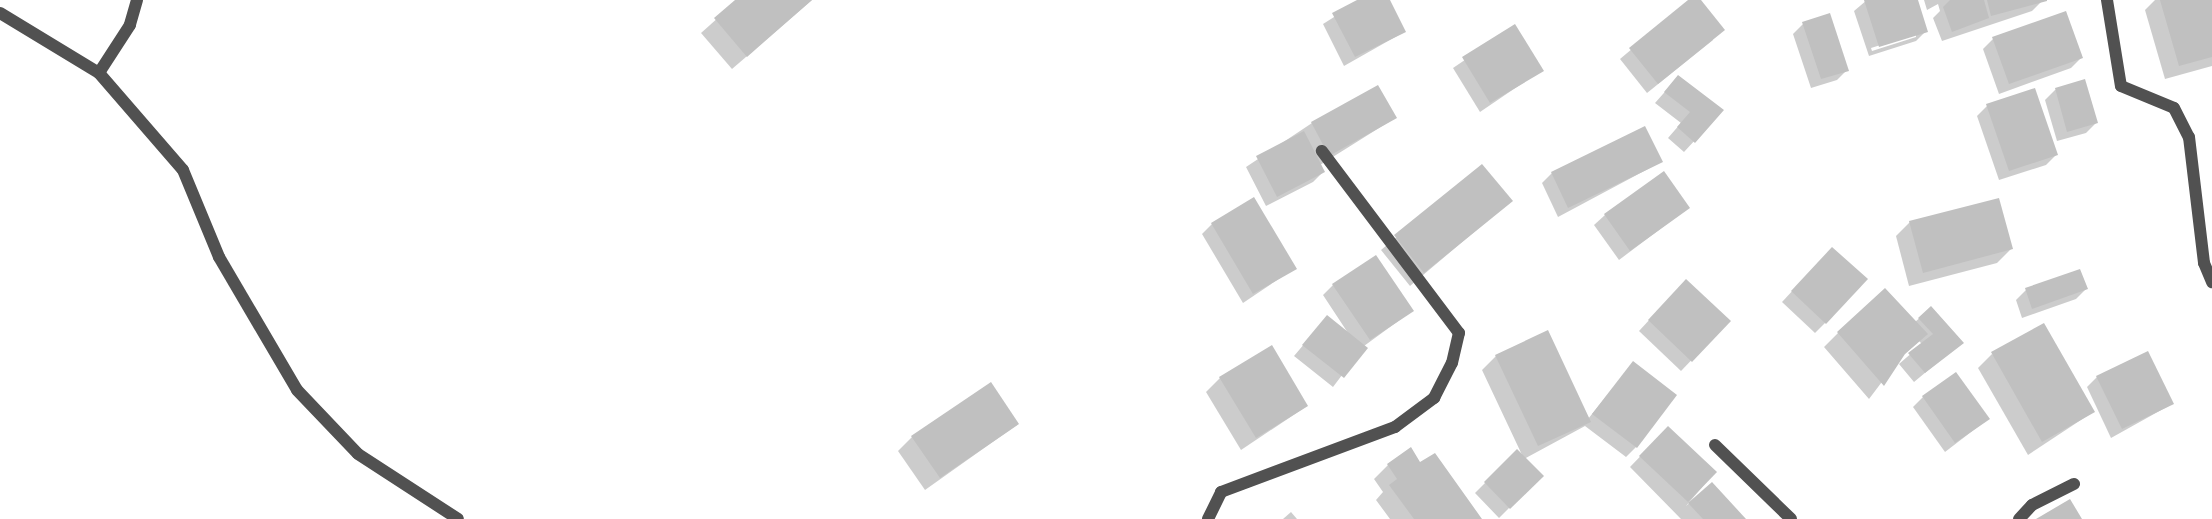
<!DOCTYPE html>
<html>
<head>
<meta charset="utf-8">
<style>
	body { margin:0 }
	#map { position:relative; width:2212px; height:519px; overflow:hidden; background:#fff; font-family:Inter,sans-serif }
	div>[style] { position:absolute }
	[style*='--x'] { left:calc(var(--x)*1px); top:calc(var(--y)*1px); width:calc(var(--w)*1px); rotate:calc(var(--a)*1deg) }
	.shadow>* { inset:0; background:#0003 }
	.building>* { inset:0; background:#c0c0c0 }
	.service>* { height:12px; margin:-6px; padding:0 6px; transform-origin:6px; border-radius:6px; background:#515151 }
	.minor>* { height:12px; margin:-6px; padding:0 6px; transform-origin:6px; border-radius:6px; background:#515151 }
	span { translate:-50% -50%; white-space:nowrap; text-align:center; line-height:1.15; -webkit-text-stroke:4.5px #fff; paint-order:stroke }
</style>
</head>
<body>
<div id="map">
	<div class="shadow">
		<i style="clip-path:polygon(738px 0,812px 0,732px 69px,701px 33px)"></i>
		<i style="clip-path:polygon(1361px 0,1389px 0,1404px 32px,1344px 66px,1323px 24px)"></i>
		<i style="clip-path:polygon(1690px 0,1699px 0,1713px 40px,1647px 93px,1620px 59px)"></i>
		<i style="clip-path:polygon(evenodd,1867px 0,1916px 0,1926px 31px,1916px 41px,1869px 56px,1854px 11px,1867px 0,1916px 34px,1916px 37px,1872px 51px,1871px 48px,1916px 34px)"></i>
		<i style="clip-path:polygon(1924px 0,2041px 0,2042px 1px,2032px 11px,1942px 41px,1933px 18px,1940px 11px,1938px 4px,1927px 10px)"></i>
		<i style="clip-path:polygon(2155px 0,2212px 0,2212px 66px,2165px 79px,2145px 10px)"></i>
		<i style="clip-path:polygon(1803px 24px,1847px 70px,1837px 80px,1811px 88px,1793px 34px)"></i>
		<i style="clip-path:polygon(1515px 26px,1542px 70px,1480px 112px,1453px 68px)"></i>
		<i style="clip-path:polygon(1993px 39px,2082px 57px,2071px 68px,1999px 94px,1983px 49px)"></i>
		<i style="clip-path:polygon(1678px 77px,1722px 111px,1684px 152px,1668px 138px,1681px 123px,1655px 103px)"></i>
		<i style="clip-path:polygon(2084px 81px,2096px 123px,2086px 133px,2057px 141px,2045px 100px,2055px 90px)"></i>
		<i style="clip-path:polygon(1987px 106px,2056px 155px,2046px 165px,1999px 180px,1977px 116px)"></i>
		<i style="clip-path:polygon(1395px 118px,1320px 165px,1323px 172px,1313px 182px,1266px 206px,1246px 167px,1312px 123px)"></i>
		<i style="clip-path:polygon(1661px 162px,1558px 217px,1542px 183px,1552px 173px)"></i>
		<i style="clip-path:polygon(1482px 166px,1511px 201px,1410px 286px,1381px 250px)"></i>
		<i style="clip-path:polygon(1688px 208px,1619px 260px,1594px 225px,1605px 215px)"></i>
		<i style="clip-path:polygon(1910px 222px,2011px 249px,1997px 263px,1909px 286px,1896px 236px)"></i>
		<i style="clip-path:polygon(1212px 224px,1295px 268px,1243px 303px,1202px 234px)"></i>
		<i style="clip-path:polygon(1822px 259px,1825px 323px,1815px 333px,1782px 302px)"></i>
		<i style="clip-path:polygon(1333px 285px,1412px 311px,1364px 346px,1333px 387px,1294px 356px,1327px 317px,1348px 333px,1323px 295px)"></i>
		<i style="clip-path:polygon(2086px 289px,2076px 299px,2022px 318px,2016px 300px,2026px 290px)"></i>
		<i style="clip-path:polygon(1676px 291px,1729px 321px,1681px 371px,1639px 331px)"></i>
		<i style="clip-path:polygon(1931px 308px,1961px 343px,1914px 382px,1899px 364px,1922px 344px,1919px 341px,1900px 358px,1869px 399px,1824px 347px,1838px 333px,1915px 322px)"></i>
		<i style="clip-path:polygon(1992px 354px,2093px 412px,2028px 455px,1978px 368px)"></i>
		<i style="clip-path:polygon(1496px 356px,1588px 419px,1633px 363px,1636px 447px,1626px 457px,1585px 426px,1524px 459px,1541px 476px,1499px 518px,1475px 493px,1517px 451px,1523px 457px,1482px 370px)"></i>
		<i style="clip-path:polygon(2097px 377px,2172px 404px,2111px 438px,2087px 387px)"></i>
		<i style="clip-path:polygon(1220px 378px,1307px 406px,1241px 450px,1206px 392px)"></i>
		<i style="clip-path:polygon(1923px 397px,1988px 419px,1945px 452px,1913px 407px)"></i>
		<i style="clip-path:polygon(1018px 424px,925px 490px,898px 451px,912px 437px)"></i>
		<i style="clip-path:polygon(1658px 438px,1715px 472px,1686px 506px,1712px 484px,1744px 519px,1681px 519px,1630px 467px)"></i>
		<i style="clip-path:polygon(1388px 465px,1420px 465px,1480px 519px,1390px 519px,1376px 500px,1383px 492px,1374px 479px)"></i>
		<i style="clip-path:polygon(1291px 512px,1297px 519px,1283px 519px)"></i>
	</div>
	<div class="building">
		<i style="clip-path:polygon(735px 0,812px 0,747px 57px,714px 18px)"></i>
		<i style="clip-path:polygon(1357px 0,1390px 0,1406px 32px,1355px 57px,1332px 13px)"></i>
		<i style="clip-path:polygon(1688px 0,1701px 0,1725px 30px,1658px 84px,1629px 48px)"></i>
		<i style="clip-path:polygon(1864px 0,1918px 0,1928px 32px,1879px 47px)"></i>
		<i style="clip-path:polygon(1950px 0,1984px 0,1989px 18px,1952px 32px,1943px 7px)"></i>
		<i style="clip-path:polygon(1987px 0,2047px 0,2047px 1px,1991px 16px)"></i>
		<i style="clip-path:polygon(2160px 0,2212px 0,2212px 57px,2179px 66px)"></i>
		<i style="clip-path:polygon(2066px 11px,2083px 58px,2009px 84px,1992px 37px)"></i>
		<i style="clip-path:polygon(1830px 13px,1849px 71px,1821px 79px,1802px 22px)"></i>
		<i style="clip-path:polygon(1515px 24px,1544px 71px,1490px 103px,1462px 57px)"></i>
		<i style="clip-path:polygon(1678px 75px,1724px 110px,1695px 143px,1677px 127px,1690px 112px,1664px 92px)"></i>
		<i style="clip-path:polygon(2085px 79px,2098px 123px,2067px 132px,2055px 88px)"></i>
		<i style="clip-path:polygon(1378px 85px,1397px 118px,1329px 156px,1311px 122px)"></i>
		<i style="clip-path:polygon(2035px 88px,2058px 155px,2009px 171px,1986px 104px)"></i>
		<i style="clip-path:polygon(1645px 126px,1663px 162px,1568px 208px,1551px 172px)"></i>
		<i style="clip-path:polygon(1304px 131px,1325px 172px,1277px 197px,1256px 156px)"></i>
		<i style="clip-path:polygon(1482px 164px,1513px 201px,1424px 273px,1394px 235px)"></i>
		<i style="clip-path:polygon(1664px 171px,1690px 208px,1630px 251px,1604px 214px)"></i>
		<i style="clip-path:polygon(1254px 197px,1297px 269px,1253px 294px,1211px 223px)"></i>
		<i style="clip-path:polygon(1999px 198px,2013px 249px,1923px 273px,1909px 221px)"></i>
		<i style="clip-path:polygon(1832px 247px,1868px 279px,1826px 324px,1791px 291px)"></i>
		<i style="clip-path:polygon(1376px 255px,1414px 311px,1370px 340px,1332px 284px)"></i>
		<i style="clip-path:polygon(2080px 269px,2088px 289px,2032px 309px,2025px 288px)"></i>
		<i style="clip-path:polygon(1686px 279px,1731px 321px,1692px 362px,1648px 320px)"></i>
		<i style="clip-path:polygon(1885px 288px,1928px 334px,1905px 354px,1884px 386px,1837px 332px)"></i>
		<i style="clip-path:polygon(1931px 306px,1964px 343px,1925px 373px,1908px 353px,1933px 334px,1918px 318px)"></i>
		<i style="clip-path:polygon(1327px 315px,1368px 348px,1344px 378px,1302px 345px)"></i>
		<i style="clip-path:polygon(2044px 323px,2095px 412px,2042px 442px,1991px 352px)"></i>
		<i style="clip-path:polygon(1548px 330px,1591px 422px,1538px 446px,1495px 355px)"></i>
		<i style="clip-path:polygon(1272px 345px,1308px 406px,1256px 438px,1219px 377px)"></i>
		<i style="clip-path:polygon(2148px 351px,2174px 404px,2122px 429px,2096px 376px)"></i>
		<i style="clip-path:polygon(1633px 361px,1677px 395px,1637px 448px,1592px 414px)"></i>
		<i style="clip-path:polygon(1956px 372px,1990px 419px,1955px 443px,1922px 396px)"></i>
		<i style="clip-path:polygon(991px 382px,1019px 424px,940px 478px,911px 436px)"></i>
		<i style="clip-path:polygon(1668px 426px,1717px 472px,1688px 502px,1639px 456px)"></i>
		<i style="clip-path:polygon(1411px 447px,1420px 462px,1435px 453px,1482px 519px,1414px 519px,1389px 485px,1397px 479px,1387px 464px)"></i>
		<i style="clip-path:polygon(1517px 449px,1544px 476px,1510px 509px,1484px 482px)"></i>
		<i style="clip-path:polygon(1712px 482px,1746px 519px,1703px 519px,1688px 503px)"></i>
		<i style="clip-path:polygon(2070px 499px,2082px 519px,2036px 519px)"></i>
	</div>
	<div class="service">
		<i style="--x:0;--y:13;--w:116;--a:31.2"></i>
	</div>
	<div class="minor">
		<i style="--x:137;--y:0;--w:26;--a:106"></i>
		<i style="--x:130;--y:25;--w:57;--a:122.9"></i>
		<i style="--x:99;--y:73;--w:128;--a:49.1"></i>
		<i style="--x:183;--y:170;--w:94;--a:67.5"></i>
		<i style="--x:219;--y:257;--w:154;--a:59.6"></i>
		<i style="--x:297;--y:390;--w:88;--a:46.4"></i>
		<i style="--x:358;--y:454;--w:119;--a:33"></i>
		<i style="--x:2107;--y:0;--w:87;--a:80.8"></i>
		<i style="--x:2121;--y:86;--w:57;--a:22.5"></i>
		<i style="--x:2174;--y:108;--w:33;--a:63"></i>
		<i style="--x:2189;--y:137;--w:127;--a:83.2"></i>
		<i style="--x:2204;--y:263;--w:21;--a:67"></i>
		<i style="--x:1715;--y:445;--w:106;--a:44.2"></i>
		<i style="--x:1208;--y:519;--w:30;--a:-64"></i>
		<i style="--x:1221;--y:492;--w:186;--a:-20.5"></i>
		<i style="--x:1395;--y:427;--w:49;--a:-36.6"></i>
		<i style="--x:1434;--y:398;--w:39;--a:-63"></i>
		<i style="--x:1452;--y:363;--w:31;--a:-77"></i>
		<i style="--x:1459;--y:333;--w:228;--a:-127"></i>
		<i style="--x:2019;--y:519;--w:19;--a:-47"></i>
		<i style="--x:2032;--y:505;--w:47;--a:-26.6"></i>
	</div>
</div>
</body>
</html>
